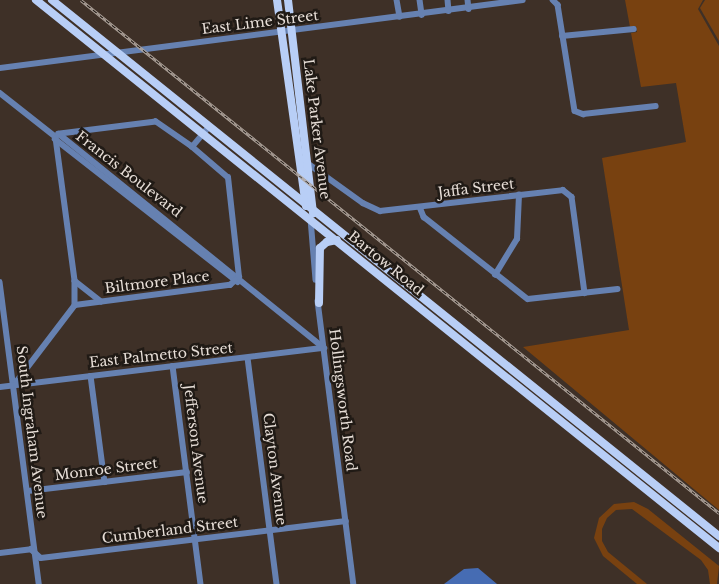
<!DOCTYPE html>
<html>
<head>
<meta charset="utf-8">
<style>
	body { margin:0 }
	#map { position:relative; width:719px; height:584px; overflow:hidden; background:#3e3027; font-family:"Libre Baskerville",serif }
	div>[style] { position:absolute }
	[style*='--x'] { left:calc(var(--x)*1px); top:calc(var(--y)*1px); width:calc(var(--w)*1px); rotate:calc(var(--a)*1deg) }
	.green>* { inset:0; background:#784110 }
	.water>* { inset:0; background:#466cb3 }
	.minor>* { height:5.5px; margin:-2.75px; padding:0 2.75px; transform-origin:2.75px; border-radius:2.75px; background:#6681b1 }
	.major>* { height:8px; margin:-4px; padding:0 4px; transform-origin:4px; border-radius:4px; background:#b8cef6 }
	.rail>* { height:3px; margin-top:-1.5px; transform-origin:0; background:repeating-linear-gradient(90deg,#201a15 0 4px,#afa49c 0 8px); box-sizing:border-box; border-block:1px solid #afa49c }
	span { translate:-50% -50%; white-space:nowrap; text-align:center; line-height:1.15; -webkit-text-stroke:5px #201a15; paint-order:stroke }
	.street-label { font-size:14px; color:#e7ded7 }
</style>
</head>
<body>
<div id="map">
	<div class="green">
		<i style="clip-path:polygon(625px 0,703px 0,698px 9px,719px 46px,719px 510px,523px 347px,629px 330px,602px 158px,686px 142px,676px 83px,641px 87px,631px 33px,637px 32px,636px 26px,630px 27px)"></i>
		<i style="clip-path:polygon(705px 0,719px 0,719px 41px,700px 8px)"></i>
		<i style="clip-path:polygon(634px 502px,648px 509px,719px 566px,717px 584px,710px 584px,708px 570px,701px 560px,632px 509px,616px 510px,607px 518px,602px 529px,602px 541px,608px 552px,647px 584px,637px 584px,603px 556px,594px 538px,599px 518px,614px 504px)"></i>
	</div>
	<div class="water">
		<i style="clip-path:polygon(478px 568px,497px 584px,444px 584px,464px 569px)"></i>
	</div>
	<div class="minor">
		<i style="--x:397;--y:0;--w:17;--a:80"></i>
		<i style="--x:420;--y:0;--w:15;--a:82"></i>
		<i style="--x:448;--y:0;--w:11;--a:85"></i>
		<i style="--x:468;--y:0;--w:9;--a:84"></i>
		<i style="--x:553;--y:0;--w:7;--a:45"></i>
		<i style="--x:558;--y:5;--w:107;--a:80.9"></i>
		<i style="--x:575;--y:111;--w:9;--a:21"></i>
		<i style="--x:583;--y:114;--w:73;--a:-6.3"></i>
		<i style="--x:562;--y:36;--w:72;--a:-5.6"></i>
		<i style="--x:0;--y:68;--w:527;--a:-7.41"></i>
		<i style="--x:0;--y:93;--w:71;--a:38.2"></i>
		<i style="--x:59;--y:134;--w:341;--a:38.9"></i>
		<i style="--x:56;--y:138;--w:144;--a:82.4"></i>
		<i style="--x:75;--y:281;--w:33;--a:38"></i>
		<i style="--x:55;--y:139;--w:232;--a:38"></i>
		<i style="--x:192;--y:147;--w:26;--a:-50"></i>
		<i style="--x:306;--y:162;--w:70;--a:35.7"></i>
		<i style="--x:363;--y:203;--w:19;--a:25"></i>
		<i style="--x:380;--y:211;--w:184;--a:-6.5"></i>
		<i style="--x:563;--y:190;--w:11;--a:38"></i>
		<i style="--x:572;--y:197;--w:97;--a:82.3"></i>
		<i style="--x:420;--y:207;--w:11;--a:68"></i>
		<i style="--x:424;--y:217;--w:132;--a:38.3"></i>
		<i style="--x:528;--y:299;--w:90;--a:-6.4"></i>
		<i style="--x:311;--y:219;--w:61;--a:85.3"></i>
		<i style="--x:495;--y:275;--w:42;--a:-58.6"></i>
		<i style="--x:517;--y:239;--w:44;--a:-87.4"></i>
		<i style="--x:75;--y:281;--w:24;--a:90"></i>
		<i style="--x:0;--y:282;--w:305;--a:82.6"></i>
		<i style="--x:318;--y:301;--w:285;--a:82.8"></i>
		<i style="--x:248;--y:358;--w:228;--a:82.7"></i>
		<i style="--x:173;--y:366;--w:220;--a:82.7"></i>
		<i style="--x:91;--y:376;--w:107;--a:82.5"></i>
		<i style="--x:14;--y:385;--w:101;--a:-52.7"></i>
		<i style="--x:75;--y:305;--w:156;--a:-7.4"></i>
		<i style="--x:230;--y:285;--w:12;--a:-42"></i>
		<i style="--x:239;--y:277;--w:100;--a:-96.3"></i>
		<i style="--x:228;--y:178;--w:48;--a:-139.3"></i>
		<i style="--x:192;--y:147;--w:44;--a:-145.2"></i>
		<i style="--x:156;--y:122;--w:98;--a:172.9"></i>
		<i style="--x:0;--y:387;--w:326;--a:-6.9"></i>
		<i style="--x:28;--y:491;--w:160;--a:-6.8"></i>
		<i style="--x:0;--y:553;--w:31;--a:-7"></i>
		<i style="--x:31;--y:549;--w:13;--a:42"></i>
		<i style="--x:41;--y:558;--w:307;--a:-6.9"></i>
	</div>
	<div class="major">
		<i style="--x:36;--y:0;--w:876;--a:38.74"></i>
		<i style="--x:52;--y:0;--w:856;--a:38.79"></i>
		<i style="--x:277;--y:0;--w:208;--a:82"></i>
		<i style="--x:288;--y:0;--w:215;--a:83.3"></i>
		<i style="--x:319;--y:303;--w:55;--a:-89"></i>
		<i style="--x:320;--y:248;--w:9;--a:-41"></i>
		<i style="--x:327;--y:242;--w:10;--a:-11"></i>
	</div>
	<div class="rail">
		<i style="--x:81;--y:0;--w:819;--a:38.8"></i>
	</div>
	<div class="street-label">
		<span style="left:260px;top:22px;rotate:-7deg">East Lime Street</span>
		<span style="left:317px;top:129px;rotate:83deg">Lake Parker Avenue</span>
		<span style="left:129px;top:174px;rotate:38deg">Francis Boulevard</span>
		<span style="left:476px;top:188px;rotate:-7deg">Jaffa Street</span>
		<span style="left:386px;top:263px;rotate:39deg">Bartow Road</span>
		<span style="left:157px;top:282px;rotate:-7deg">Biltmore Place</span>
		<span style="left:161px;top:355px;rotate:-6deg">East Palmetto Street</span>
		<span style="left:343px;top:400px;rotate:83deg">Hollingsworth Road</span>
		<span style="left:32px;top:432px;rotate:83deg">South Ingraham Avenue</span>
		<span style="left:196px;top:444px;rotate:83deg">Jefferson Avenue</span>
		<span style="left:106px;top:469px;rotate:-7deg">Monroe Street</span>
		<span style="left:275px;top:469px;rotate:83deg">Clayton Avenue</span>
		<span style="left:170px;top:530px;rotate:-7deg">Cumberland Street</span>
	</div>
</div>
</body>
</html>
